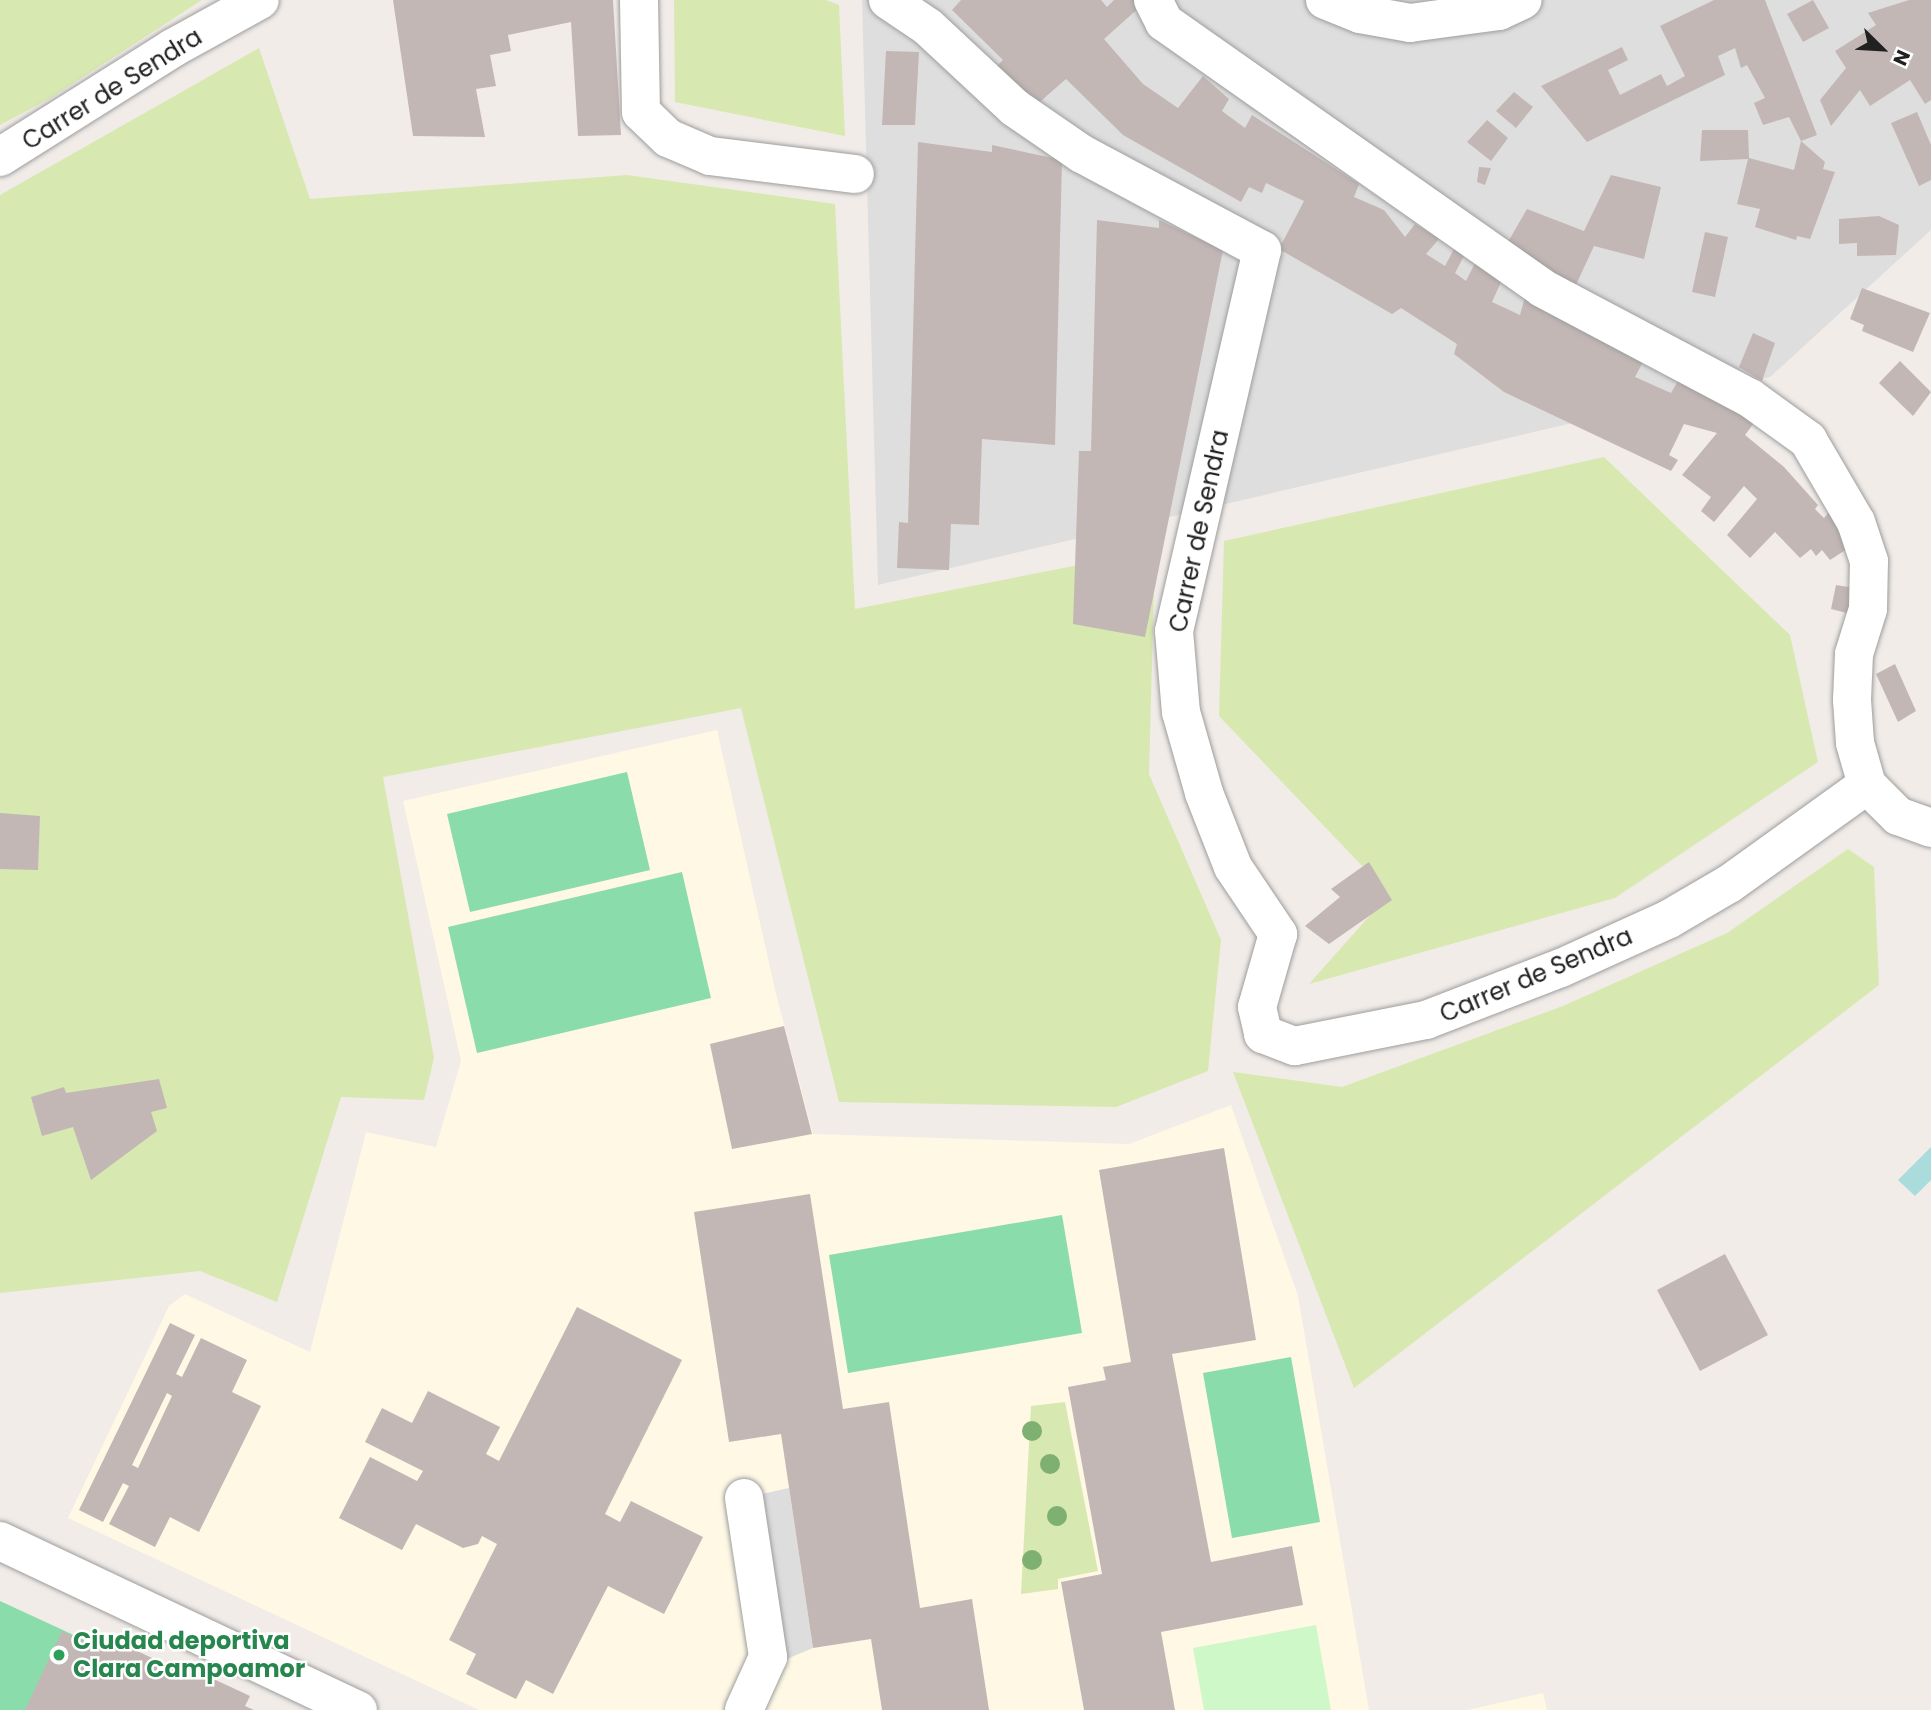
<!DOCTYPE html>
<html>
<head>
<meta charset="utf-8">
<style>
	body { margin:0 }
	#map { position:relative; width:1931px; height:1710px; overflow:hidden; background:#f1ece8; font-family:Poppins,sans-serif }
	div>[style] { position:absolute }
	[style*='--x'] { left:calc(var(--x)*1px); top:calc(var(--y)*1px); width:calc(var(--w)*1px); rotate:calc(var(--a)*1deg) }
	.residential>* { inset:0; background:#dfdede }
	.education>* { inset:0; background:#fef8e5 }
	.grass>* { inset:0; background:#d8e8b1 }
	.park>* { inset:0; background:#cff8c9 }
	.pitch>* { inset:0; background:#8adcaa }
	.parking>* { inset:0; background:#ddd }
	.water>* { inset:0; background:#abdcdc }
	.building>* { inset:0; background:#c2b7b5 }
	.roads { filter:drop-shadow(0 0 2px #9e9e9e) drop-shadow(0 0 2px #9e9e9e) }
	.street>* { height:38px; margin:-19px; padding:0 19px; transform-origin:19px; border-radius:19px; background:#fff }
	.trees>* { width:20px; height:20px; margin:-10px; border-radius:50%; background:#7eb072 }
	.dots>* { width:19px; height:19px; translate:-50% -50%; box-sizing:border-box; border:4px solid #fff; border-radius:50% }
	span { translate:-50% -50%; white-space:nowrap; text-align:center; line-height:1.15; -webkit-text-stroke:5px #fff; paint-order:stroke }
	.street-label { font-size:24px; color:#212121 }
	.leisure-label { font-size:24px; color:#27864d; font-weight:700 }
	.left { translate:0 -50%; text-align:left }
	.north { position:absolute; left:1847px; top:14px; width:70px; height:70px; -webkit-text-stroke:5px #fff; paint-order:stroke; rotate:114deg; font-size:19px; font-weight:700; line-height:28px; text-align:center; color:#212121 }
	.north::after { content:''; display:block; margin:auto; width:24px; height:32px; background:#212121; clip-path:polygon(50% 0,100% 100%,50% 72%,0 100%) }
</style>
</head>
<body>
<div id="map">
	<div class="residential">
		<i style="clip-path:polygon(862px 0,1931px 0,1931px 230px,1770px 377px,878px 585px)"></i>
	</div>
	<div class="education">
		<i style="clip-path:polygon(717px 730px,775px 990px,813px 1134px,1129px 1144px,1231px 1105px,1298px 1296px,1369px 1710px,479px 1710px,68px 1518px,169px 1306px,185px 1294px,310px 1352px,366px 1132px,436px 1147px,461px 1061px,403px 801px)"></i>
		<i style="clip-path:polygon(1543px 1693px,1547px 1710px,1468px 1710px)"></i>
	</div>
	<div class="grass">
		<i style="clip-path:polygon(0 0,202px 0,49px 99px,0 125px)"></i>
		<i style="clip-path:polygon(674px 0,826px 0,839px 5px,845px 136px,675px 102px)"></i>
		<i style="clip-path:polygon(259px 48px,310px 199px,627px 175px,835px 204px,855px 609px,1155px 550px,1149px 774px,1221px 940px,1208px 1071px,1116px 1107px,839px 1102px,741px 708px,383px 777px,434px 1058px,424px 1100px,341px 1097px,277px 1302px,200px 1271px,0 1293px,0 195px)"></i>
		<i style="clip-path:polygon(1604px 457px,1790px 635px,1818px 762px,1615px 898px,1309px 984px,1389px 894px,1219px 716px,1224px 541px)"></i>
		<i style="clip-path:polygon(1848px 849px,1874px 867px,1879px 985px,1354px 1388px,1233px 1072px,1342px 1087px,1563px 1006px,1727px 933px)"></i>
		<i style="clip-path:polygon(1065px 1402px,1098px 1571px,1058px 1579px,1058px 1589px,1021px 1594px,1031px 1406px)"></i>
	</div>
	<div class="park">
		<i style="clip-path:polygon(1316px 1625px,1331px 1710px,1204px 1710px,1193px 1648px)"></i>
	</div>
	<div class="pitch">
		<i style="clip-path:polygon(627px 772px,650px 870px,470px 912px,447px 814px)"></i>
		<i style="clip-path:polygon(682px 872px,711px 998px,477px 1053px,448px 927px)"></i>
		<i style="clip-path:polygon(1062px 1215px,1082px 1333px,848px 1373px,829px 1255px)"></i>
		<i style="clip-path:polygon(1291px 1357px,1320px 1522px,1232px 1538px,1203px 1373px)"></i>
		<i style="clip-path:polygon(0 1601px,236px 1710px,0 1710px)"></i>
	</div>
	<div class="parking">
		<i style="clip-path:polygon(789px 1488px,813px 1648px,763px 1669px,744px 1498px)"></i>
	</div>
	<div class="water">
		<i style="clip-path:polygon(1931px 1147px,1931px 1180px,1915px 1196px,1898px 1180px)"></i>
	</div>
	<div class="building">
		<i style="clip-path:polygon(393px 0,613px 0,621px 135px,578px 136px,571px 22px,508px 35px,511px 51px,490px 55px,496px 86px,476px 89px,485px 137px,413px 136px)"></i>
		<i style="clip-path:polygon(961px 0,1101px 0,1107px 7px,1114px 0,1136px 0,1141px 6px,1104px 39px,1143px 84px,1178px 108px,1203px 76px,1229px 99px,1222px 111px,1245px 128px,1252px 115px,1359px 184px,1354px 197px,1384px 210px,1405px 237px,1415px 224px,1439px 239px,1426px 254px,1445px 266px,1454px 249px,1464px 256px,1455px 273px,1466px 281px,1475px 263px,1502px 280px,1492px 302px,1520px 315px,1525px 297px,1643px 362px,1635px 377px,1671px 393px,1682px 374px,1757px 419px,1745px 435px,1784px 467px,1818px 505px,1815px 509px,1824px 518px,1829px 512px,1847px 549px,1830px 560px,1822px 550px,1816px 556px,1811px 549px,1800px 558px,1775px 532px,1750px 558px,1727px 535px,1757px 499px,1744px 486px,1714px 522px,1701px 511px,1711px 497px,1682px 475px,1717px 433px,1684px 424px,1669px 455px,1678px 460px,1671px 471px,1504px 392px,1454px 354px,1457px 344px,1401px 308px,1392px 314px,1279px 249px,1304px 201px,1266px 183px,1262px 193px,1249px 187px,1241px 202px,1123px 135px,1066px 79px,1034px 107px,995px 68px,1003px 60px,952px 10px)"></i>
		<i style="clip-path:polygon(1714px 0,1765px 0,1817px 135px,1801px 141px,1825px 162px,1823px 169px,1835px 172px,1810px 239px,1797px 236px,1796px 240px,1755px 227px,1760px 209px,1737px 204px,1748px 159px,1700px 161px,1702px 130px,1748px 130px,1749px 158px,1794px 170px,1801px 141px,1789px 117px,1763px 125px,1754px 103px,1765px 98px,1747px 65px,1741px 68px,1735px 48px,1718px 56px,1725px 75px,1587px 142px,1541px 86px,1622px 47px,1628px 60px,1608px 70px,1620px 95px,1661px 74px,1667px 86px,1685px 76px,1660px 26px)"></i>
		<i style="clip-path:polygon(1813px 0,1829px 28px,1803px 42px,1787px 14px)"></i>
		<i style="clip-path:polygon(1909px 0,1931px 0,1931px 100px,1925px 104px,1910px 80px,1870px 106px,1860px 90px,1831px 126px,1820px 100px,1846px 68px,1835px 51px,1876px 25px,1868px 13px)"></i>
		<i style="clip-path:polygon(886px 51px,919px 52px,915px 125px,882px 125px)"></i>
		<i style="clip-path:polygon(1514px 92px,1533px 107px,1516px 128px,1496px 111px)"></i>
		<i style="clip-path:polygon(1917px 112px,1931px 145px,1931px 180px,1919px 186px,1891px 123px)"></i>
		<i style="clip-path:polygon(1487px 120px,1508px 138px,1491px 161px,1467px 142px)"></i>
		<i style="clip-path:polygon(918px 142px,992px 152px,992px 145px,1062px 160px,1055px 445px,982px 439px,979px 525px,951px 524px,949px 570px,897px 568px,899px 522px,908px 523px)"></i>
		<i style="clip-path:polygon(1479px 167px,1491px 168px,1485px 185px,1477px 182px)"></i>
		<i style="clip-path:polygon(1611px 175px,1661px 187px,1644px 259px,1594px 246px,1575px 287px,1508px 242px,1527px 209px,1584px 231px)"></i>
		<i style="clip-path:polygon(1879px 216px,1899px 225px,1896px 255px,1857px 256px,1857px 243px,1839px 244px,1839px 219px)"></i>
		<i style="clip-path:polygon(1097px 220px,1159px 228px,1159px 220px,1223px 250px,1145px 637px,1073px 624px,1079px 451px,1091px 451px)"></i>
		<i style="clip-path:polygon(1705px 232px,1728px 237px,1715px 297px,1692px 292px)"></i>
		<i style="clip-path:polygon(1862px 288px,1930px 313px,1913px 352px,1862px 331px,1864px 325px,1850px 319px)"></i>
		<i style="clip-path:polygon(1753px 333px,1775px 343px,1762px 381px,1739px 367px)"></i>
		<i style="clip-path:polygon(1900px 361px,1931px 392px,1913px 416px,1879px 383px)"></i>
		<i style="clip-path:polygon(1836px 585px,1854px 588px,1851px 614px,1831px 609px)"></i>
		<i style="clip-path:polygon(1895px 664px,1916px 711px,1898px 722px,1876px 674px)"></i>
		<i style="clip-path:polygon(0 813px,40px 816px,38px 870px,0 869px)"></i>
		<i style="clip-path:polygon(1369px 862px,1392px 900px,1329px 944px,1305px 926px,1340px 897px,1331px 889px)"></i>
		<i style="clip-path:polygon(784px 1026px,812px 1134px,732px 1149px,710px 1044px)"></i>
		<i style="clip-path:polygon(159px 1079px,167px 1108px,151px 1112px,157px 1131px,91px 1180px,73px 1127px,42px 1136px,31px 1097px,64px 1087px,66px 1093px)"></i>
		<i style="clip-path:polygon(1224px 1148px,1256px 1340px,1172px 1354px,1211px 1562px,1292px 1546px,1303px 1605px,1161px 1632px,1175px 1710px,1084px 1710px,1061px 1582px,1102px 1574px,1068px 1387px,1106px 1380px,1103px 1367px,1131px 1362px,1099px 1170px)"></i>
		<i style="clip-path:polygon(810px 1194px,843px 1409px,889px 1402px,920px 1608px,972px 1599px,989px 1710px,882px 1710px,871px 1639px,813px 1648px,781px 1434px,729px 1442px,694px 1212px)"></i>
		<i style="clip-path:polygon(1725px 1254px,1768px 1335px,1700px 1371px,1657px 1290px)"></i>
		<i style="clip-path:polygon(577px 1307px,682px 1360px,605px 1514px,620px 1522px,631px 1501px,703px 1537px,664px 1614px,608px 1586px,553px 1694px,526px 1680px,516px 1699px,466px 1674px,476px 1654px,449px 1640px,497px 1544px,482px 1536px,478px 1544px,463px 1548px,416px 1524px,402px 1550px,339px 1518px,370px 1457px,417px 1481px,423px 1471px,365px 1442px,382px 1408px,412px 1423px,428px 1391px,500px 1427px,486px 1454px,499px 1461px)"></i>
		<i style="clip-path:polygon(evenodd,170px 1323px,195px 1335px,176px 1374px,182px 1377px,201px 1338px,247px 1360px,232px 1392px,261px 1406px,199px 1532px,170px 1517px,155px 1547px,109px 1524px,129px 1486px,123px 1483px,103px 1522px,79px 1510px,170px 1323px,167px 1393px,172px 1396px,138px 1468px,132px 1465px,167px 1393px)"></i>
		<i style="clip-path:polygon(93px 1630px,171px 1667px,175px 1661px,250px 1696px,245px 1706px,254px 1710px,25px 1710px,62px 1631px,87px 1643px)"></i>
	</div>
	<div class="roads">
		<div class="street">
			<i style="--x:639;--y:0;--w:112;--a:89"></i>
			<i style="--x:641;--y:112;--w:37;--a:44"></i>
			<i style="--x:668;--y:138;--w:46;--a:23.2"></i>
			<i style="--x:710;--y:156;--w:146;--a:7.1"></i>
			<i style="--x:888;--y:0;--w:48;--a:34"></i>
			<i style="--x:928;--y:27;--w:119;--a:43"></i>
			<i style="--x:1015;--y:108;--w:81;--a:34.5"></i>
			<i style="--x:1082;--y:154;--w:204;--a:28.1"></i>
			<i style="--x:1262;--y:250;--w:391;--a:103"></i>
			<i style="--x:1174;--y:631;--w:81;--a:85.1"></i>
			<i style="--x:1181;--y:712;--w:84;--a:74.1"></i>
			<i style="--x:1204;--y:793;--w:79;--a:68.6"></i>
			<i style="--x:1233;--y:867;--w:81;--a:56.1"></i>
			<i style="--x:1278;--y:934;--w:76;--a:106"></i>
			<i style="--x:1257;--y:1007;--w:28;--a:77"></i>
			<i style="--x:1263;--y:1034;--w:34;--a:21"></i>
			<i style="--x:1295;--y:1046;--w:134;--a:-11.2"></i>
			<i style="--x:1426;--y:1020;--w:145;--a:-21.1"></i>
			<i style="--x:1561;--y:968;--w:119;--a:-24.4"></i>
			<i style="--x:1669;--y:919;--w:69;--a:-30.3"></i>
			<i style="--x:1729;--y:884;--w:170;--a:-35.7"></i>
			<i style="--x:1153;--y:0;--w:25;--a:63"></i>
			<i style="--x:1164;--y:22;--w:462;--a:35.1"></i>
			<i style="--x:1542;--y:288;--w:235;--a:27.9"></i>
			<i style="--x:1750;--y:398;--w:72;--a:35.9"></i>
			<i style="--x:1808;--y:440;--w:95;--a:59.7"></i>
			<i style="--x:1856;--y:522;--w:41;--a:71.6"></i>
			<i style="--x:1869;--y:561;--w:48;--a:91.2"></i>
			<i style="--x:1868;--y:609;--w:47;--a:107.3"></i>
			<i style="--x:1854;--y:654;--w:46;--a:92.5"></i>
			<i style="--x:1852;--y:700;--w:43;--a:86"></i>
			<i style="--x:1855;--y:743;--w:44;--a:74.1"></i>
			<i style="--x:1867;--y:785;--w:44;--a:45"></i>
			<i style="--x:1898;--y:816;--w:35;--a:20"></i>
			<i style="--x:1325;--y:0;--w:38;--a:22"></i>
			<i style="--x:1360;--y:14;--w:51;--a:10.2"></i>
			<i style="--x:1410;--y:23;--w:90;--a:-7.7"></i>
			<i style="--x:1499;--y:11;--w:26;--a:-25"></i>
			<i style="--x:0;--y:157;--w:204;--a:-32.2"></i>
			<i style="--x:173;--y:48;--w:99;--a:-28.9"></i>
			<i style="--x:744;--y:1498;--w:161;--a:81.4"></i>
			<i style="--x:768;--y:1657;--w:58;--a:114.4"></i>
			<i style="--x:0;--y:1541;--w:396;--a:25.3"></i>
		</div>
	</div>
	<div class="trees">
		<i style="left:1032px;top:1431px"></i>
		<i style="left:1050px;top:1464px"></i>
		<i style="left:1057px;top:1516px"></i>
		<i style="left:1032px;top:1560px"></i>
	</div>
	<div class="dots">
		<i style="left:59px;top:1655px;background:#2e9e5b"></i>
	</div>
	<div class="street-label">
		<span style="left:112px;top:89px;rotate:-32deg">Carrer de Sendra</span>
		<span style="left:1199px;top:531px;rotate:-78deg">Carrer de Sendra</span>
		<span style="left:1536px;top:975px;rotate:-23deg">Carrer de Sendra</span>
	</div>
	<div class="leisure-label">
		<span class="left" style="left:73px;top:1655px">Ciudad deportiva<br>Clara Campoamor</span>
	</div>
	<div class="north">N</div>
</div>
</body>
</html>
